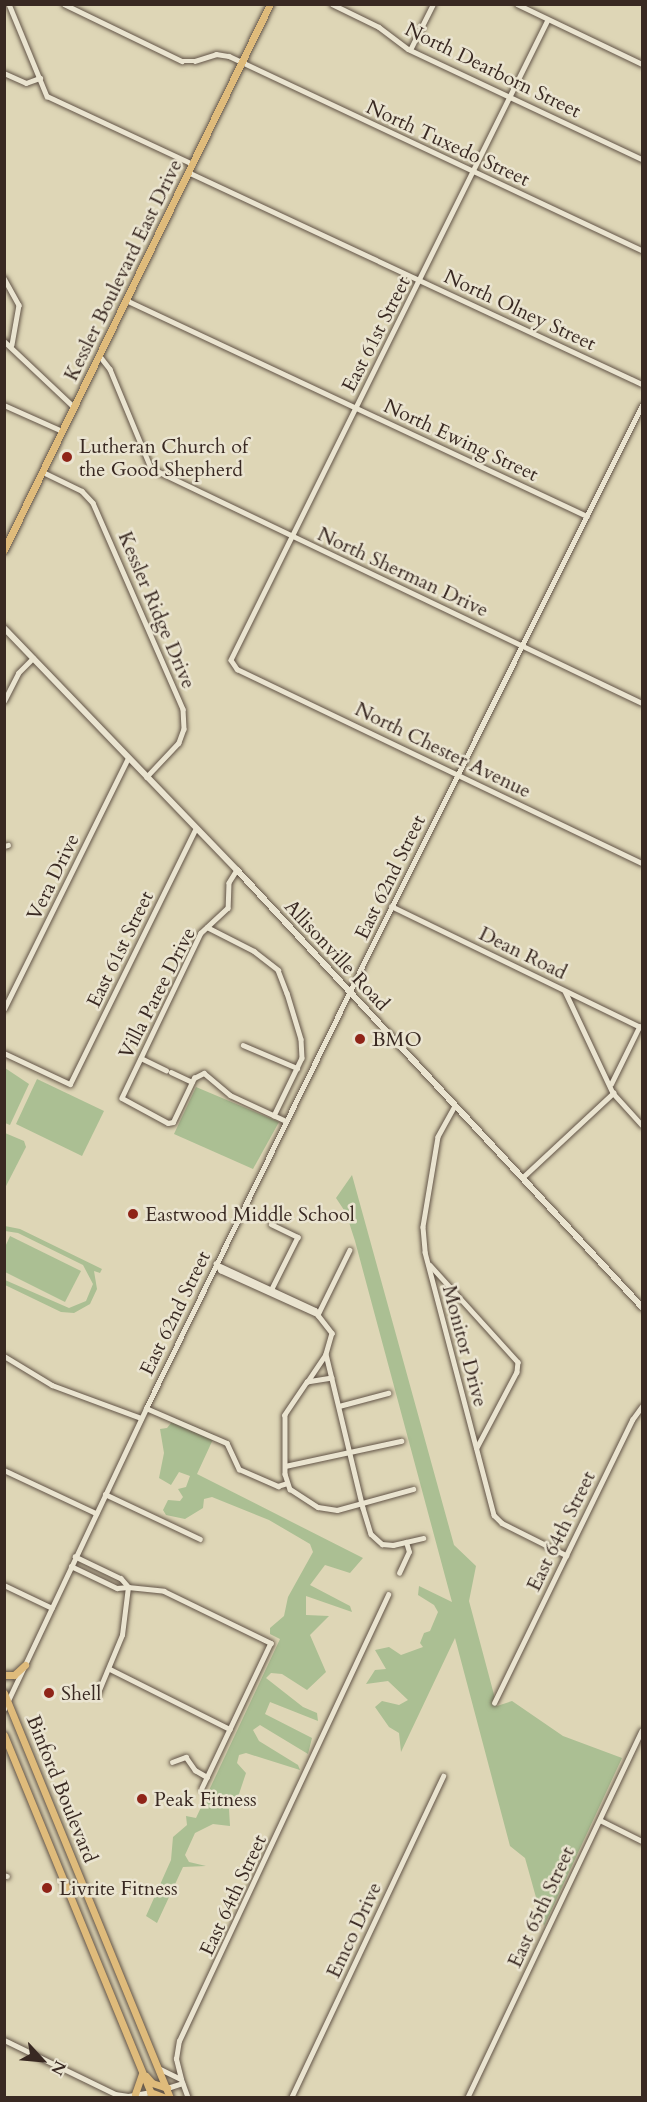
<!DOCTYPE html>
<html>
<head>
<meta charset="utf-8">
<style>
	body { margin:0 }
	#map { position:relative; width:647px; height:2102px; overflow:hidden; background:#ded6b6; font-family:Cardo,serif }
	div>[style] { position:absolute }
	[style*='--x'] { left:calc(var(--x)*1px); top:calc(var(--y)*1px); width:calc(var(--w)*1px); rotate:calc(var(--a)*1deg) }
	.green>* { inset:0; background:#abbf93 }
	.roads { filter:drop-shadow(0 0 2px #625447) drop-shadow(0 0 2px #625447) }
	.minor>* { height:4.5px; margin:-2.25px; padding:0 2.25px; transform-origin:2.25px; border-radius:2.25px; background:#eae4d0 }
	.tertiary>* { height:5px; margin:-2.5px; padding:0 2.5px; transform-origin:2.5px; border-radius:2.5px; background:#eae4d0 }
	.secondary>* { height:6px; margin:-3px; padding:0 3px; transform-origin:3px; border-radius:3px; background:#eae4d0 }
	.primary>* { height:7px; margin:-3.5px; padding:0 3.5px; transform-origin:3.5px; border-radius:3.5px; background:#dfbb7b }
	.dots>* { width:16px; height:16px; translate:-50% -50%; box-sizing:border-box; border:3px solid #eae4d0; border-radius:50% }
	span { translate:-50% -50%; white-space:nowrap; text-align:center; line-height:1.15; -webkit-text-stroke:5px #eae4d0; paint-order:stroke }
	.street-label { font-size:20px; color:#392922 }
	.poi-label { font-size:20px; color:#392922 }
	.left { translate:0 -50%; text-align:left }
	.frame { position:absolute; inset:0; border:6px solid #392922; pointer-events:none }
	.north { position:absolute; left:12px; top:2030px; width:60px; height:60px; -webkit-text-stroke:4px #eae4d0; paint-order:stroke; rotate:116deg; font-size:16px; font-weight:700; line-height:24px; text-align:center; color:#392922 }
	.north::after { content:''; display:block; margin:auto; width:21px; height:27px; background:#392922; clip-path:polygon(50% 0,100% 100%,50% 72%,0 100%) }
</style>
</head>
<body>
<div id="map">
	<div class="green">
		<i style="clip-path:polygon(5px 1068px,29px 1084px,10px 1125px,5px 1123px)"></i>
		<i style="clip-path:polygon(37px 1079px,104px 1111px,82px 1156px,16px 1124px)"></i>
		<i style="clip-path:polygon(196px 1087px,279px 1122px,253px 1169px,174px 1134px)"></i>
		<i style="clip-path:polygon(5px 1133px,24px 1141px,26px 1147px,5px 1188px)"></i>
		<i style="clip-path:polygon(352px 1175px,454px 1545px,476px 1566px,469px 1601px,497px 1706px,512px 1701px,563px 1736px,622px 1758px,544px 1926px,525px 1858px,510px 1846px,455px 1638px,401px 1752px,399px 1733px,389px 1727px,375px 1707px,382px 1701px,399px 1705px,408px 1700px,388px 1681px,366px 1684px,375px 1670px,386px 1669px,375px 1650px,389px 1647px,401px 1655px,423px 1647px,420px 1643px,424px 1633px,430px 1631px,438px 1612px,434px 1605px,418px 1595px,419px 1586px,452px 1602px,355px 1241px,346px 1213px,336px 1198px)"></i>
		<i style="clip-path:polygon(5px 1226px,20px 1229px,102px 1269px,100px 1273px,94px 1271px,97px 1289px,90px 1304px,74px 1313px,61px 1312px,5px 1285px,5px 1280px,69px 1308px,86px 1301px,93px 1284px,83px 1265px,18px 1233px,5px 1231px)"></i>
		<i style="clip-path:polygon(10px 1236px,81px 1271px,65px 1302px,5px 1272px,5px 1247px)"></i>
		<i style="clip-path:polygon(175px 1418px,215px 1435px,197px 1474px,363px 1558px,350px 1573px,325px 1565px,310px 1585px,350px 1606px,352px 1612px,306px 1596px,306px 1615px,329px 1616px,310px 1635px,326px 1672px,307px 1690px,282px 1674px,271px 1673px,266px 1678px,303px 1707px,317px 1713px,318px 1721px,270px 1702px,265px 1714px,312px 1738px,308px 1754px,260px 1725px,253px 1730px,259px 1741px,298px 1765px,300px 1770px,246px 1753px,239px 1755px,237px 1763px,246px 1773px,237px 1800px,229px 1809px,230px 1826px,213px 1824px,195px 1833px,185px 1855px,189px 1862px,206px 1866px,183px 1867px,157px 1923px,146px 1916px,171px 1860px,173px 1837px,187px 1825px,186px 1816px,196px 1818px,280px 1639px,270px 1634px,270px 1628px,284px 1616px,288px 1597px,313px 1552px,310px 1544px,269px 1520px,212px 1497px,204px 1499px,203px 1508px,185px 1519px,166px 1515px,163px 1510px,168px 1500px,180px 1501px,183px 1497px,178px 1489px,186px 1487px,190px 1476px,179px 1472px,171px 1485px,159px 1478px,164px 1453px,160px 1429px,167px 1428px)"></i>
	</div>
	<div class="roads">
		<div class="minor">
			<i style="--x:9;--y:4;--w:100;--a:67.6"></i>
			<i style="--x:47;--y:96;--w:161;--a:25"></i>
			<i style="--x:64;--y:4;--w:131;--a:25.8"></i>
			<i style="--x:182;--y:61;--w:13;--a:0"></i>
			<i style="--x:195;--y:61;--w:22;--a:-18"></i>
			<i style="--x:216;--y:54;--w:13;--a:9"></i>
			<i style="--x:229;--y:56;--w:456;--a:25.2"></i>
			<i style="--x:332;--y:4;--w:52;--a:26.1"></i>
			<i style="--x:379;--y:27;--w:36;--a:37"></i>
			<i style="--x:408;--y:49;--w:259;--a:25.2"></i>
			<i style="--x:517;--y:4;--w:139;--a:25.6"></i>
			<i style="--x:548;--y:20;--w:714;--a:116.35"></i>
			<i style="--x:231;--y:660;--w:11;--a:56"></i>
			<i style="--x:237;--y:669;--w:449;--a:25.6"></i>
			<i style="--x:410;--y:50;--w:51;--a:-63.4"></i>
			<i style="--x:4;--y:73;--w:24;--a:24"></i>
			<i style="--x:26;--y:83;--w:15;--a:-20"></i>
			<i style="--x:188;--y:172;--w:501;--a:25.03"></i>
			<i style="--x:4;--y:278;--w:31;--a:61"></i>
			<i style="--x:19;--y:305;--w:40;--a:100"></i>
			<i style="--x:126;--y:300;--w:509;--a:25.11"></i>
			<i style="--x:4;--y:341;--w:96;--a:43.3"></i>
			<i style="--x:99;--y:355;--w:18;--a:52"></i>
			<i style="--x:110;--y:369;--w:107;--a:67.5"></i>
			<i style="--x:151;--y:468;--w:544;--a:25.58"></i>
			<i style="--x:4;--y:405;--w:64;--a:24.1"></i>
			<i style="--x:43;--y:472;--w:43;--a:26"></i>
			<i style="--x:82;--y:491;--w:16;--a:47"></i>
			<i style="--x:93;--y:503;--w:225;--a:66.4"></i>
			<i style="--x:183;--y:709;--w:20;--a:87"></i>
			<i style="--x:184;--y:729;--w:15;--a:110"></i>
			<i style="--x:179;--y:743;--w:47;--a:133.3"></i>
			<i style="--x:4;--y:701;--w:31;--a:-63"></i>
			<i style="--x:18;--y:673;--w:21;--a:-45"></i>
			<i style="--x:4;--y:846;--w:4;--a:-14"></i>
			<i style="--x:237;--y:870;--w:15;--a:122"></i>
			<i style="--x:229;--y:883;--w:25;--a:92"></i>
			<i style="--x:228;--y:908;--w:37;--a:137"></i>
			<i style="--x:201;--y:933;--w:183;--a:115.6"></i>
			<i style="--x:122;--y:1098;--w:52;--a:28.5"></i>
			<i style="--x:168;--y:1123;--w:5;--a:-11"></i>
			<i style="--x:173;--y:1122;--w:49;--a:-64.5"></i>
			<i style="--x:194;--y:1078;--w:11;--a:-27"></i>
			<i style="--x:204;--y:1073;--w:34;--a:40"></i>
			<i style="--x:230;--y:1095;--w:62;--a:24.9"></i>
			<i style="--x:207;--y:927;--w:53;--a:27.1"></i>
			<i style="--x:254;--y:951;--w:31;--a:38"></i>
			<i style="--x:278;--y:970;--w:25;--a:69"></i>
			<i style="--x:287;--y:993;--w:48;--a:73.1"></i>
			<i style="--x:301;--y:1039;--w:19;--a:87"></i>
			<i style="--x:302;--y:1058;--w:64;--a:115.8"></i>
			<i style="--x:565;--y:991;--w:113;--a:64.8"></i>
			<i style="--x:613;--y:1093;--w:43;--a:47.8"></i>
			<i style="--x:4;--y:1009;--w:280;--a:-63.7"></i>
			<i style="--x:243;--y:1045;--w:59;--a:23.1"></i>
			<i style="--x:4;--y:1053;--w:73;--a:25.2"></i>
			<i style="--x:70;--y:1084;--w:285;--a:-63.8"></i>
			<i style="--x:141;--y:1058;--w:28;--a:26"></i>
			<i style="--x:171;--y:1072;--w:23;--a:25"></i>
			<i style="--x:611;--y:1084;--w:64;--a:-63.8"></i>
			<i style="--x:455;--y:1106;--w:35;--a:119"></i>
			<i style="--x:438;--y:1137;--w:91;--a:99.5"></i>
			<i style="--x:423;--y:1227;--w:25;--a:85"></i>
			<i style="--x:425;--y:1252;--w:272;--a:75.3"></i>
			<i style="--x:494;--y:1515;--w:11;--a:45"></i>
			<i style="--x:502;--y:1523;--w:72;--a:26.6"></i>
			<i style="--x:522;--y:1178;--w:125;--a:-43"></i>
			<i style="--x:271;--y:1224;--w:30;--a:26"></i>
			<i style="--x:298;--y:1237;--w:58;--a:116.6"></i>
			<i style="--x:350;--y:1250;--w:72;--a:116.2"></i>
			<i style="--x:318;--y:1315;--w:23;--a:52"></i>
			<i style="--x:332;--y:1333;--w:22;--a:106"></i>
			<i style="--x:326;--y:1354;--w:158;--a:76.5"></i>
			<i style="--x:363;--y:1508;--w:27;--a:73"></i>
			<i style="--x:371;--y:1534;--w:15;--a:42"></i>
			<i style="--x:382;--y:1544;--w:11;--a:5"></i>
			<i style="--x:393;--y:1545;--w:31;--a:-13"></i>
			<i style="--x:216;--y:1264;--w:109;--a:24.9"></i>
			<i style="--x:315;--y:1310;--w:6;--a:59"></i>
			<i style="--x:318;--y:1315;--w:107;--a:-155.6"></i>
			<i style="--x:221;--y:1271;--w:9;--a:-126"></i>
			<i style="--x:430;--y:1265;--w:131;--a:47.8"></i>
			<i style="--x:518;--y:1362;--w:10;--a:96"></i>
			<i style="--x:517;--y:1372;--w:86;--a:117.8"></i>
			<i style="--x:4;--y:1356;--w:56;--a:31.1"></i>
			<i style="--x:52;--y:1385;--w:95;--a:20.3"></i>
			<i style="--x:332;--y:1378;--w:25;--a:171"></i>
			<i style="--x:307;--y:1382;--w:40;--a:124"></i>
			<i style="--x:285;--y:1415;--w:59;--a:90"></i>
			<i style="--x:285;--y:1474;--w:16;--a:72"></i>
			<i style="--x:290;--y:1489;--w:33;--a:33"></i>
			<i style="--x:318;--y:1507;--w:19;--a:9"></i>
			<i style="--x:337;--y:1510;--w:79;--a:-15.4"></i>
			<i style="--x:307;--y:1382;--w:32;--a:-56"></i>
			<i style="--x:339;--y:1406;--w:51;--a:-14.9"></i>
			<i style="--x:146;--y:1408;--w:88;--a:23.4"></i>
			<i style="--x:227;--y:1443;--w:29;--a:65"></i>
			<i style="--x:239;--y:1469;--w:43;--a:23.6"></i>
			<i style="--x:278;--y:1486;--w:9;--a:-18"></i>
			<i style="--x:285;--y:1466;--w:119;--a:-12.2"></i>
			<i style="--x:4;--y:1470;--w:102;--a:25.1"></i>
			<i style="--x:105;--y:1494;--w:105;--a:25.3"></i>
			<i style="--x:71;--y:1566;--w:51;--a:25.6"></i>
			<i style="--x:117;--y:1588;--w:11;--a:-5"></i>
			<i style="--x:128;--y:1587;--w:11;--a:-131"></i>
			<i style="--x:121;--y:1579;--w:51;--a:-154.4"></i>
			<i style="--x:399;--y:1573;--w:23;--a:-65"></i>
			<i style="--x:409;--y:1552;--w:10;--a:-107"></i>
			<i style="--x:4;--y:1585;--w:53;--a:25.6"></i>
			<i style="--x:110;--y:1669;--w:134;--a:26.6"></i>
			<i style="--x:97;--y:1695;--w:65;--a:-67.4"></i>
			<i style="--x:122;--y:1635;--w:48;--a:-82.9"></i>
			<i style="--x:128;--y:1587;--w:36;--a:6"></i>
			<i style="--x:164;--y:1591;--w:119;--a:25.9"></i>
			<i style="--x:271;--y:1643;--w:161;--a:115.4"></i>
			<i style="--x:494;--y:1703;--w:315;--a:-64"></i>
			<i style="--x:632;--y:1420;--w:17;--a:-54"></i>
			<i style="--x:172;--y:1762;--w:15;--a:-20"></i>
			<i style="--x:186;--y:1757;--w:16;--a:55"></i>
			<i style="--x:195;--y:1770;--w:14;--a:30"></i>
			<i style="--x:600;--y:1820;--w:47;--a:26.6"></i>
			<i style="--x:4;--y:1875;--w:3;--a:18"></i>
			<i style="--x:181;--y:2079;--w:21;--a:-104"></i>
			<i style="--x:176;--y:2059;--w:18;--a:-81"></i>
			<i style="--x:179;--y:2041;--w:493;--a:-64.9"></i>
			<i style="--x:291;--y:2098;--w:356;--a:-64.7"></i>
		</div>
		<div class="tertiary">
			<i style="--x:391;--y:906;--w:279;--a:25.9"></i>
			<i style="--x:4;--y:1709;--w:333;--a:-64.7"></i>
			<i style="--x:146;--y:1408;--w:521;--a:-63.93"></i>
			<i style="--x:375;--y:940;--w:598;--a:-63.48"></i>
			<i style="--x:4;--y:2040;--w:123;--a:25.9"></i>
			<i style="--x:115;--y:2094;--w:13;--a:9"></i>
			<i style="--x:128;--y:2096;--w:22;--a:-10"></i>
			<i style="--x:158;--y:2068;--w:25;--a:26"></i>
			<i style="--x:181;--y:2079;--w:20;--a:70"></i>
			<i style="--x:167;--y:2088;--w:16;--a:-18"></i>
			<i style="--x:467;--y:2098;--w:407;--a:-64.6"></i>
		</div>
		<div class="secondary">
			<i style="--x:4;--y:628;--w:336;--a:46.1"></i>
			<i style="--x:237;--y:870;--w:596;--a:47.18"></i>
		</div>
		<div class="primary">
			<i style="--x:4;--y:550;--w:607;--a:-64.03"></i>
			<i style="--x:4;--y:1675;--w:10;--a:0"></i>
			<i style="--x:14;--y:1675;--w:15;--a:-42"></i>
			<i style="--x:4;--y:1693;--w:438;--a:67.7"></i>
			<i style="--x:4;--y:1735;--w:392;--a:67.7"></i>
			<i style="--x:146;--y:2076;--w:9;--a:49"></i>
			<i style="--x:152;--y:2083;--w:16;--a:18"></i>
			<i style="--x:150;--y:2092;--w:17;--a:21"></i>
			<i style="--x:135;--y:2094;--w:21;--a:-71"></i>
		</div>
	</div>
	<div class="dots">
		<i style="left:67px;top:457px;background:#8f2418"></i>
		<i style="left:360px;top:1039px;background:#8f2418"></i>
		<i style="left:133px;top:1214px;background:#8f2418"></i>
		<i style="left:49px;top:1693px;background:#8f2418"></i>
		<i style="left:142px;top:1799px;background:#8f2418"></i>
		<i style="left:47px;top:1888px;background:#8f2418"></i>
	</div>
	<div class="street-label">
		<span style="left:493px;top:70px;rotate:26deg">North Dearborn Street</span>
		<span style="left:448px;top:143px;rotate:25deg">North Tuxedo Street</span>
		<span style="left:123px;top:270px;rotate:-64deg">Kessler Boulevard East Drive</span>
		<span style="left:520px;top:310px;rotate:25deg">North Olney Street</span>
		<span style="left:376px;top:334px;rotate:-63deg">East 61st Street</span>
		<span style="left:461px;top:440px;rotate:25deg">North Ewing Street</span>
		<span style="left:403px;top:572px;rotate:25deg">North Sherman Drive</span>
		<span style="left:157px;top:610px;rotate:67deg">Kessler Ridge Drive</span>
		<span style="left:443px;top:750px;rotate:26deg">North Chester Avenue</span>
		<span style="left:53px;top:877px;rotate:-64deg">Vera Drive</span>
		<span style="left:390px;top:877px;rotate:-64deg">East 62nd Street</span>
		<span style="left:120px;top:949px;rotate:-64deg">East 61st Street</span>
		<span style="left:523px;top:953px;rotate:26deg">Dean Road</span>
		<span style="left:337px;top:955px;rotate:47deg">Allisonville Road</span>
		<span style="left:157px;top:993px;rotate:-63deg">Villa Paree Drive</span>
		<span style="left:175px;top:1313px;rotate:-64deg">East 62nd Street</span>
		<span style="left:465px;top:1346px;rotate:75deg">Monitor Drive</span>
		<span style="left:561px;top:1531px;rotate:-64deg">East 64th Street</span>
		<span style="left:62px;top:1789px;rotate:68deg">Binford Boulevard</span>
		<span style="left:233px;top:1895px;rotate:-65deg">East 64th Street</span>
		<span style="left:541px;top:1907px;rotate:-65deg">East 65th Street</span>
		<span style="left:354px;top:1930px;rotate:-65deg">Emco Drive</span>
	</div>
	<div class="poi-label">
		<span class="left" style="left:79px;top:458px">Lutheran Church of<br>the Good Shepherd</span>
		<span class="left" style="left:372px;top:1039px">BMO</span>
		<span class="left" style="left:145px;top:1214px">Eastwood Middle School</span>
		<span class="left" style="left:61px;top:1693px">Shell</span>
		<span class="left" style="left:154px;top:1799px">Peak Fitness</span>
		<span class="left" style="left:59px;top:1888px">Livrite Fitness</span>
	</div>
	<div class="frame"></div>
	<div class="north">N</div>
</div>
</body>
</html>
